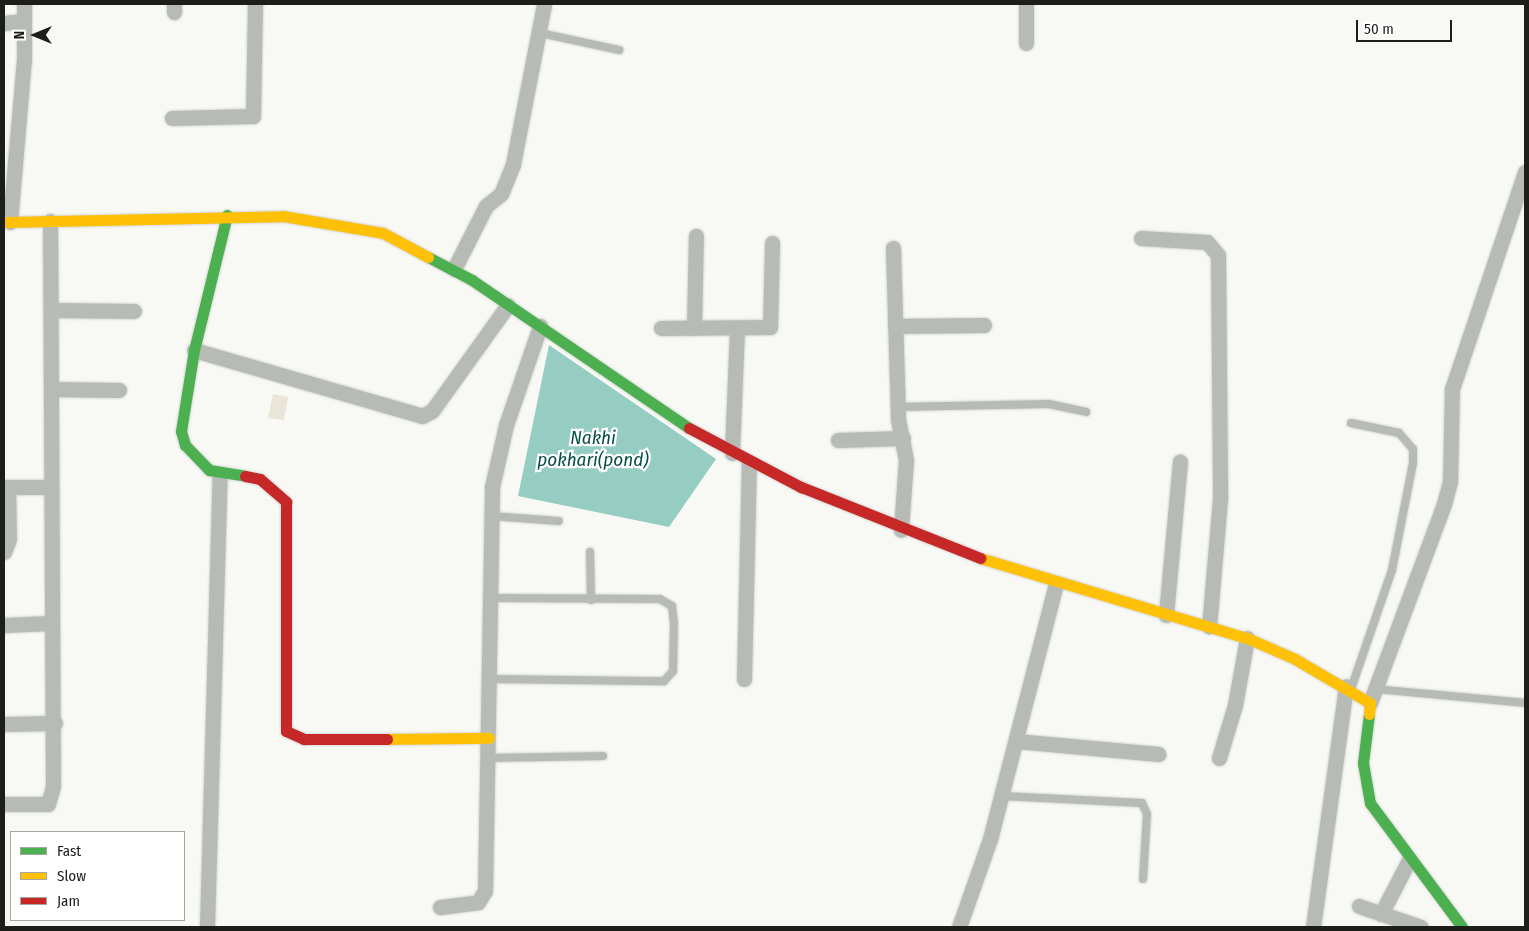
<!DOCTYPE html>
<html>
<head>
<meta charset="utf-8">
<style>
	body { margin:0 }
	#map { position:relative; width:1529px; height:931px; overflow:hidden; background:#f8f9f5; font-family:"Fira Sans Condensed",sans-serif }
	div>[style] { position:absolute }
	[style*='--x'] { left:calc(var(--x)*1px); top:calc(var(--y)*1px); width:calc(var(--w)*1px); rotate:calc(var(--a)*1deg) }
	.water>* { inset:0; background:#95cdc2 }
	.building>* { inset:0; background:#e9e5d8 }
	.roads { filter:drop-shadow(0 0 1px #d5d5d3) drop-shadow(0 0 1px #d5d5d3) }
	.lane>* { height:8px; margin:-4px; padding:0 4px; transform-origin:4px; border-radius:4px; background:#b6bcb5 }
	.street>* { height:15px; margin:-7.5px; padding:0 7.5px; transform-origin:7.5px; border-radius:7.5px; background:#b6bcb5 }
	.fast>* { height:11px; margin:-5.5px; padding:0 5.5px; transform-origin:5.5px; border-radius:5.5px; background:#4caf50 }
	.slow>* { height:11px; margin:-5.5px; padding:0 5.5px; transform-origin:5.5px; border-radius:5.5px; background:#ffc107 }
	.jam>* { height:11px; margin:-5.5px; padding:0 5.5px; transform-origin:5.5px; border-radius:5.5px; background:#c62828 }
	span { translate:-50% -50%; white-space:nowrap; text-align:center; line-height:1.15; -webkit-text-stroke:4.5px #fff; paint-order:stroke }
	.water-label { font-size:19px; color:#084f46; font-style:italic }
	.frame { position:absolute; inset:0; border:5px solid #1d1e1b; pointer-events:none }
	.legend { position:absolute; left:10px; top:831px; width:175px; height:90px; box-sizing:border-box; background:#fff; border:1px solid #a5a5a4; margin:0; padding:6px 9px; list-style:none; font-size:15px; color:#1d1e1b }
	.legend li { display:flex; align-items:center; gap:10px; height:25px }
	.legend b { width:25px; border:1px solid #a5a5a4 }
	.north { position:absolute; left:10px; top:10px; width:50px; height:50px; -webkit-text-stroke:4px #fff; paint-order:stroke; rotate:270deg; font-size:14px; font-weight:700; line-height:20px; text-align:center; color:#1d1e1b }
	.north::after { content:''; display:block; margin:auto; width:18px; height:22px; background:#1d1e1b; clip-path:polygon(50% 0,100% 100%,50% 72%,0 100%) }
	.scale { position:absolute; left:1356px; top:20px; width:96px; height:22px; box-sizing:border-box; border:2px solid #1d1e1b; border-top:0; padding-left:6px; font-size:15px; line-height:18px; white-space:nowrap; color:#1d1e1b; -webkit-text-stroke:4px #fff; paint-order:stroke }
</style>
</head>
<body>
<div id="map">
	<div class="water">
		<i style="clip-path:polygon(549px 345px,716px 459px,669px 527px,518px 496px)"></i>
	</div>
	<div class="building">
		<i style="clip-path:polygon(273px 394px,288px 397px,284px 420px,268px 418px)"></i>
	</div>
	<div class="roads">
		<div class="lane">
			<i style="--x:540;--y:33;--w:81;--a:12.1"></i>
			<i style="--x:897;--y:407;--w:152;--a:-1.1"></i>
			<i style="--x:1049;--y:404;--w:38;--a:12"></i>
			<i style="--x:1351;--y:423;--w:49;--a:11.8"></i>
			<i style="--x:1399;--y:433;--w:21;--a:49"></i>
			<i style="--x:1413;--y:449;--w:14;--a:90"></i>
			<i style="--x:1413;--y:463;--w:109;--a:101.1"></i>
			<i style="--x:1392;--y:570;--w:126;--a:109"></i>
			<i style="--x:491;--y:516;--w:68;--a:4.2"></i>
			<i style="--x:590;--y:552;--w:48;--a:88.8"></i>
			<i style="--x:490;--y:679;--w:174;--a:0.7"></i>
			<i style="--x:664;--y:681;--w:13;--a:-48"></i>
			<i style="--x:673;--y:671;--w:48;--a:-88.8"></i>
			<i style="--x:674;--y:623;--w:17;--a:-97"></i>
			<i style="--x:672;--y:606;--w:14;--a:-150"></i>
			<i style="--x:660;--y:599;--w:170;--a:-179.7"></i>
			<i style="--x:1375;--y:689;--w:151;--a:5.3"></i>
			<i style="--x:489;--y:758;--w:114;--a:-1"></i>
			<i style="--x:1002;--y:796;--w:140;--a:2.9"></i>
			<i style="--x:1142;--y:803;--w:12;--a:66"></i>
			<i style="--x:1147;--y:814;--w:65;--a:93.5"></i>
		</div>
		<div class="street">
			<i style="--x:174;--y:12;--w:8;--a:-90"></i>
			<i style="--x:4;--y:23;--w:19;--a:-6"></i>
			<i style="--x:1026;--y:43;--w:39;--a:-90"></i>
			<i style="--x:172;--y:118;--w:81;--a:-1.4"></i>
			<i style="--x:253;--y:116;--w:112;--a:-89"></i>
			<i style="--x:10;--y:222;--w:164;--a:-85.1"></i>
			<i style="--x:24;--y:59;--w:55;--a:-90"></i>
			<i style="--x:1141;--y:238;--w:66;--a:3.5"></i>
			<i style="--x:1207;--y:242;--w:17;--a:50"></i>
			<i style="--x:1218;--y:255;--w:244;--a:89.5"></i>
			<i style="--x:1220;--y:499;--w:128;--a:94.9"></i>
			<i style="--x:893;--y:248;--w:171;--a:88.3"></i>
			<i style="--x:898;--y:419;--w:42;--a:79"></i>
			<i style="--x:906;--y:460;--w:70;--a:94.1"></i>
			<i style="--x:454;--y:269;--w:71;--a:-63.1"></i>
			<i style="--x:486;--y:206;--w:19;--a:-39"></i>
			<i style="--x:501;--y:194;--w:32;--a:-68"></i>
			<i style="--x:513;--y:164;--w:163;--a:-79"></i>
			<i style="--x:52;--y:310;--w:82;--a:0.7"></i>
			<i style="--x:895;--y:326;--w:89;--a:-0.6"></i>
			<i style="--x:661;--y:328;--w:109;--a:-0.5"></i>
			<i style="--x:770;--y:327;--w:84;--a:-88.6"></i>
			<i style="--x:694;--y:328;--w:92;--a:-88.8"></i>
			<i style="--x:194;--y:350;--w:237;--a:16.1"></i>
			<i style="--x:422;--y:416;--w:11;--a:-27"></i>
			<i style="--x:432;--y:411;--w:130;--a:-54.4"></i>
			<i style="--x:51;--y:389;--w:68;--a:0.8"></i>
			<i style="--x:838;--y:440;--w:65;--a:-1.8"></i>
			<i style="--x:732;--y:453;--w:124;--a:-87.7"></i>
			<i style="--x:4;--y:487;--w:46;--a:0"></i>
			<i style="--x:4;--y:552;--w:14;--a:-69"></i>
			<i style="--x:9;--y:539;--w:52;--a:-91.1"></i>
			<i style="--x:1166;--y:615;--w:154;--a:-84.8"></i>
			<i style="--x:4;--y:625;--w:47;--a:-2.4"></i>
			<i style="--x:744;--y:679;--w:217;--a:-88.7"></i>
			<i style="--x:1370;--y:703;--w:212;--a:-69.6"></i>
			<i style="--x:1444;--y:504;--w:23;--a:-75"></i>
			<i style="--x:1450;--y:482;--w:93;--a:-88.8"></i>
			<i style="--x:1452;--y:389;--w:229;--a:-71.4"></i>
			<i style="--x:4;--y:724;--w:51;--a:-1.1"></i>
			<i style="--x:1016;--y:741;--w:143;--a:5.2"></i>
			<i style="--x:1219;--y:758;--w:55;--a:-73.2"></i>
			<i style="--x:1235;--y:705;--w:68;--a:-79.8"></i>
			<i style="--x:4;--y:804;--w:44;--a:0"></i>
			<i style="--x:48;--y:804;--w:19;--a:-74"></i>
			<i style="--x:53;--y:786;--w:565;--a:-90.3"></i>
			<i style="--x:1359;--y:906;--w:65;--a:18.7"></i>
			<i style="--x:440;--y:907;--w:38;--a:-7"></i>
			<i style="--x:478;--y:902;--w:13;--a:-58"></i>
			<i style="--x:485;--y:891;--w:404;--a:-89"></i>
			<i style="--x:492;--y:487;--w:64;--a:-77.3"></i>
			<i style="--x:506;--y:425;--w:105;--a:-71"></i>
			<i style="--x:1381;--y:914;--w:61;--a:-62.6"></i>
			<i style="--x:207;--y:927;--w:452;--a:-88.4"></i>
			<i style="--x:959;--y:927;--w:93;--a:-70.6"></i>
			<i style="--x:990;--y:839;--w:264;--a:-75.5"></i>
			<i style="--x:1313;--y:927;--w:243;--a:-82.2"></i>
		</div>
		<div class="fast">
			<i style="--x:227;--y:215;--w:139;--a:103.7"></i>
			<i style="--x:194;--y:350;--w:82;--a:99.1"></i>
			<i style="--x:181;--y:431;--w:15;--a:74"></i>
			<i style="--x:185;--y:445;--w:35;--a:46"></i>
			<i style="--x:209;--y:470;--w:36;--a:9"></i>
			<i style="--x:428;--y:257;--w:50;--a:27.6"></i>
			<i style="--x:472;--y:280;--w:263;--a:34.3"></i>
			<i style="--x:1369;--y:714;--w:49;--a:97"></i>
			<i style="--x:1363;--y:763;--w:41;--a:80.1"></i>
			<i style="--x:1370;--y:803;--w:154;--a:53.4"></i>
		</div>
		<div class="slow">
			<i style="--x:4;--y:222;--w:279;--a:-1.2"></i>
			<i style="--x:283;--y:216;--w:101;--a:9.6"></i>
			<i style="--x:383;--y:233;--w:51;--a:28.1"></i>
			<i style="--x:980;--y:558;--w:279;--a:16.7"></i>
			<i style="--x:1247;--y:638;--w:52;--a:23.6"></i>
			<i style="--x:1295;--y:659;--w:87;--a:30.4"></i>
			<i style="--x:1370;--y:703;--w:11;--a:95"></i>
			<i style="--x:387;--y:739;--w:102;--a:-0.6"></i>
		</div>
		<div class="jam">
			<i style="--x:689;--y:428;--w:127;--a:27.8"></i>
			<i style="--x:801;--y:487;--w:193;--a:21.6"></i>
			<i style="--x:245;--y:476;--w:15;--a:11"></i>
			<i style="--x:260;--y:479;--w:35;--a:41"></i>
			<i style="--x:286;--y:502;--w:229;--a:90"></i>
			<i style="--x:286;--y:731;--w:20;--a:24"></i>
			<i style="--x:304;--y:739;--w:83;--a:0"></i>
		</div>
	</div>
	<div class="water-label">
		<span style="left:593px;top:449px">Nakhi<br>pokhari(pond)</span>
	</div>
	<div class="frame"></div>
	<ul class="legend">
	<li><b style="height:6px;background:#4caf50"></b>Fast</li>
	<li><b style="height:6px;background:#ffc107"></b>Slow</li>
	<li><b style="height:6px;background:#c62828"></b>Jam</li>
	</ul>
	<div class="north">N</div>
	<div class="scale">50 m</div>
</div>
</body>
</html>
